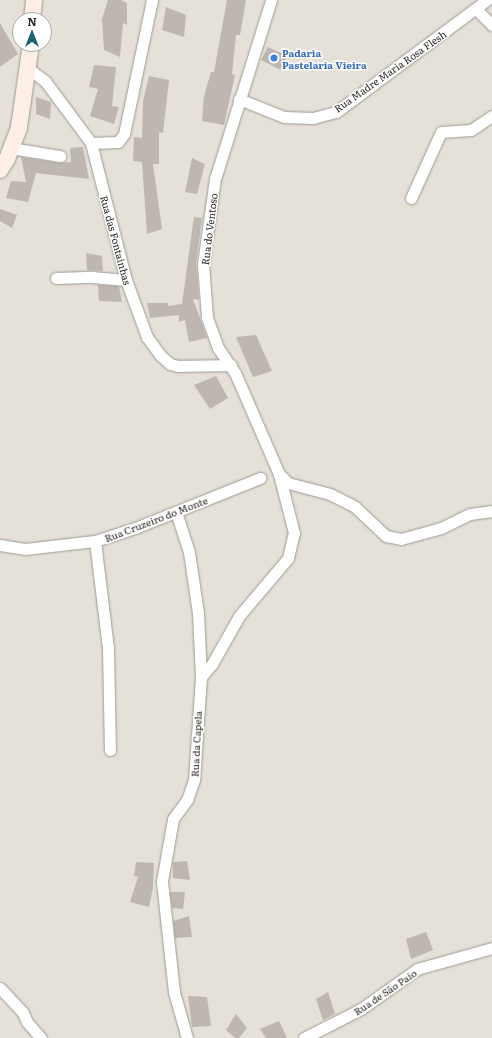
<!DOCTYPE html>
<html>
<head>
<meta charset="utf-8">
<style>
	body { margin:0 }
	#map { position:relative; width:492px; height:1038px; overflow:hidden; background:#e5e1d8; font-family:Literata,serif }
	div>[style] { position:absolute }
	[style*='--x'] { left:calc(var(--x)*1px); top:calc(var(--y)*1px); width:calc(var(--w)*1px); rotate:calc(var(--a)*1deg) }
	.building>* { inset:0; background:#beb6b0 }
	.roads { filter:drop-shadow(0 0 1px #9d9a91) drop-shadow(0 0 1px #9d9a91) }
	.minor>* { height:11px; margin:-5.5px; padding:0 5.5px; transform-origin:5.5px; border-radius:5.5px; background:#fff }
	.secondary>* { height:16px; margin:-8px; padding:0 8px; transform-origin:8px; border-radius:8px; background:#fdeee6 }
	.dots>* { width:11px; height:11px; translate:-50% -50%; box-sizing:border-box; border:2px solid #fff; border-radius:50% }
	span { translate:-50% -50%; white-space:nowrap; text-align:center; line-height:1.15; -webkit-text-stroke:3px #fff; paint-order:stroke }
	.shop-label { font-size:10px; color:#366cbe; font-weight:700 }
	.left { translate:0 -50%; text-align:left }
	.street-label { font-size:10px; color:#292824 }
	.north { position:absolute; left:12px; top:12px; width:40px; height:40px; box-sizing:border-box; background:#fff; border:1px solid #a9a9a7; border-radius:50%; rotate:0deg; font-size:11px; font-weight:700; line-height:16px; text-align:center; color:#292824 }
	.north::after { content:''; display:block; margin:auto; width:14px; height:18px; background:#1f6275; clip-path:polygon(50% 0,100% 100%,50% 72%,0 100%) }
</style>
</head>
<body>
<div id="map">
	<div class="building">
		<i style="clip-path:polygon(108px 0,121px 0,127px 3px,127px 25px,123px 23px,120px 57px,104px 50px,102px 19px)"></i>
		<i style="clip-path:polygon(227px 0,246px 0,240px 35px,236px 35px,232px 74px,235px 75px,224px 125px,202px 121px,204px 96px,211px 72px,214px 72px)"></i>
		<i style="clip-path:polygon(166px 7px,186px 15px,184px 37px,162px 30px)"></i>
		<i style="clip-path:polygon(0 23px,18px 54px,0 67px)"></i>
		<i style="clip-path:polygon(268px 47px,287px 56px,281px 70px,261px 60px)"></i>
		<i style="clip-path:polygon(94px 65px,116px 67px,112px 106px,119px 107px,114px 124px,90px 116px,98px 89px,89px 87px)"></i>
		<i style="clip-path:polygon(149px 76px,169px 80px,163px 133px,159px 132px,159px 164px,153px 164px,162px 229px,147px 234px,142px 162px,133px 161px,134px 137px,142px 138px,143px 101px)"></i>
		<i style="clip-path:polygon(36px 97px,51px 102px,50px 119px,36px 114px)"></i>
		<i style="clip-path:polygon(83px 147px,89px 179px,36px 173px,28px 202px,6px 198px,11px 181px,26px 182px,21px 157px,59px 163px,71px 162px,70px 148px)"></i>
		<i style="clip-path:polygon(192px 158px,205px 164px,197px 194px,185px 192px)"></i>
		<i style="clip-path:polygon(0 209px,17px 215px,12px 228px,0 221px)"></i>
		<i style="clip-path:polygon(194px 217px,202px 218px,196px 263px,199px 300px,193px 299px,207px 338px,189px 342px,185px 320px,179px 322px,179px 315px,150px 318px,147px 303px,168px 303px,168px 306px,182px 304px)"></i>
		<i style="clip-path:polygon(86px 253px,102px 256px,103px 271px,87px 270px)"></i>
		<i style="clip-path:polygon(98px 285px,119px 286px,122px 302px,99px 301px)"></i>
		<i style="clip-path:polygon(256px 335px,272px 371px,253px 377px,236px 337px)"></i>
		<i style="clip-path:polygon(216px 376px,228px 398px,210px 409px,194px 385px)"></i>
		<i style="clip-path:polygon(187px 861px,190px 880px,173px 878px,173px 862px)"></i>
		<i style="clip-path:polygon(136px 862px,154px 863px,153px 888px,149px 907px,130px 902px,138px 877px,134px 876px)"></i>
		<i style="clip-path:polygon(170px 892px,185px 892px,183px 909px,172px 908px)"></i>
		<i style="clip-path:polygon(189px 916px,192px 937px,175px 938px,173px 921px)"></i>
		<i style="clip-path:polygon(426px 932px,433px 950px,411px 959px,406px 939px)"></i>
		<i style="clip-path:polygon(328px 992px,335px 1014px,323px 1020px,316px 999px)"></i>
		<i style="clip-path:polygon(188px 996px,207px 997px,211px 1026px,192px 1027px)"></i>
		<i style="clip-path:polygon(236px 1014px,247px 1028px,239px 1038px,235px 1038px,226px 1030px)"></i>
		<i style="clip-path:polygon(279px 1021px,287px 1038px,266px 1038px,260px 1029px)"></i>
	</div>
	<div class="roads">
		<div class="minor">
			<i style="--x:476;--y:9;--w:23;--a:45"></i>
			<i style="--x:29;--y:69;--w:20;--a:37"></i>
			<i style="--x:45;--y:81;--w:77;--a:53.4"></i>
			<i style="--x:91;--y:143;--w:141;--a:75.7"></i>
			<i style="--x:126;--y:280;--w:61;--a:69.8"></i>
			<i style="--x:147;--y:337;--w:22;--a:54"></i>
			<i style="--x:160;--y:355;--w:13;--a:42"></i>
			<i style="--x:170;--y:364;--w:8;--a:14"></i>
			<i style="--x:178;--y:366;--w:53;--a:-1.1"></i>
			<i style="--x:239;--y:99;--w:48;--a:21.8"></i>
			<i style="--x:284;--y:117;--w:29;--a:2"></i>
			<i style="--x:313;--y:118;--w:24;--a:-15"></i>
			<i style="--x:336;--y:112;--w:188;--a:-36.6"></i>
			<i style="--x:91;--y:143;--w:27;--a:-2"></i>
			<i style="--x:118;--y:142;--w:10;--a:-53"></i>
			<i style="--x:124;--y:134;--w:137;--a:-78.2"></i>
			<i style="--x:11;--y:148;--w:50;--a:9.3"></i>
			<i style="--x:411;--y:198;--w:72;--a:-65.6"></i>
			<i style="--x:441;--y:132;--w:30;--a:-4"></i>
			<i style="--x:471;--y:130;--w:25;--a:-34"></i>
			<i style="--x:56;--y:278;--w:36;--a:-2"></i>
			<i style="--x:92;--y:277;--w:34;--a:5"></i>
			<i style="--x:279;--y:474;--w:13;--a:45"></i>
			<i style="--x:288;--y:483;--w:43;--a:14.7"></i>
			<i style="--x:330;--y:494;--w:28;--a:27"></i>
			<i style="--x:355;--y:507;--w:42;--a:43.1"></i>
			<i style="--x:386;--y:536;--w:15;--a:11"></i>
			<i style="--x:401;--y:539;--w:41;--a:-15.4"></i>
			<i style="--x:441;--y:528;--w:32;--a:-26"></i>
			<i style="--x:470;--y:514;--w:22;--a:-8"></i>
			<i style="--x:176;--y:512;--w:42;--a:72"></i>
			<i style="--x:189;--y:552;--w:62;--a:81.6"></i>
			<i style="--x:198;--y:613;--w:64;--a:87.3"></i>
			<i style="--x:95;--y:541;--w:109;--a:83.1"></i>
			<i style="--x:108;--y:649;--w:101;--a:88.9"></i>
			<i style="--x:0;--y:545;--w:25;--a:9"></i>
			<i style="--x:25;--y:549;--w:70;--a:-6.5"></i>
			<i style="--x:95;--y:541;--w:42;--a:-18"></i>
			<i style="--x:135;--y:528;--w:135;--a:-21.8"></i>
			<i style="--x:0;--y:988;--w:34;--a:47"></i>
			<i style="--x:23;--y:1013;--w:10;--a:66"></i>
			<i style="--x:27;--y:1022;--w:21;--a:49"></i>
			<i style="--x:187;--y:1038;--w:48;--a:-105.8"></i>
			<i style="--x:174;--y:992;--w:112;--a:-96.2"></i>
			<i style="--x:162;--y:881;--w:63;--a:-79.9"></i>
			<i style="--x:173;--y:819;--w:24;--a:-54"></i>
			<i style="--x:187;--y:800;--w:21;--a:-71"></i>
			<i style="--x:194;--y:780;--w:103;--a:-86.1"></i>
			<i style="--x:201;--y:677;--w:17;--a:-50"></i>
			<i style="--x:212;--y:664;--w:55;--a:-60.6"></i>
			<i style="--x:239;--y:616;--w:76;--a:-49.8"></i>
			<i style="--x:288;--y:558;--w:26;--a:-77"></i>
			<i style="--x:294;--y:533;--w:61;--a:-104.3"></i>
			<i style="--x:279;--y:474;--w:110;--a:-113.5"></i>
			<i style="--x:235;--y:373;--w:30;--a:-124"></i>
			<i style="--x:218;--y:348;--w:33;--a:-110"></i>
			<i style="--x:207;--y:317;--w:53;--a:-94.3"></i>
			<i style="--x:203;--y:264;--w:86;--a:-82"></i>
			<i style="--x:215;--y:179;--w:188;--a:-72.6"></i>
			<i style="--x:304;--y:1038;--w:64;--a:-27"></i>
			<i style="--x:361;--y:1009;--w:69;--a:-35.5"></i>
			<i style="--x:417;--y:969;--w:78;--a:-15.6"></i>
		</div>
		<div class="secondary">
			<i style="--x:32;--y:20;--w:20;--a:-84"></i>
			<i style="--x:0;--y:170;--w:13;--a:-58"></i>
			<i style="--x:7;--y:159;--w:34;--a:-69"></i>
			<i style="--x:19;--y:127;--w:84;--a:-81.8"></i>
		</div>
	</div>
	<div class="dots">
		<i style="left:274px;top:58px;background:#3f7fe0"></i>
	</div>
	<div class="shop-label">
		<span class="left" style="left:282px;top:58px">Padaria<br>Pastelaria Vieira</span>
	</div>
	<div class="street-label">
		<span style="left:390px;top:71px;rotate:-35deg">Rua Madre Maria Rosa Flesh</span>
		<span style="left:209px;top:229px;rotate:-83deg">Rua do Ventoso</span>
		<span style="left:116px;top:240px;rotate:75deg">Rua das Fontainhas</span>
		<span style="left:156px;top:519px;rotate:-21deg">Rua Cruzeiro do Monte</span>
		<span style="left:196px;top:744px;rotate:-87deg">Rua da Capela</span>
		<span style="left:385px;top:992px;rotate:-34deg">Rua de São Paio</span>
	</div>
	<div class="north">N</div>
</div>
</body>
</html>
